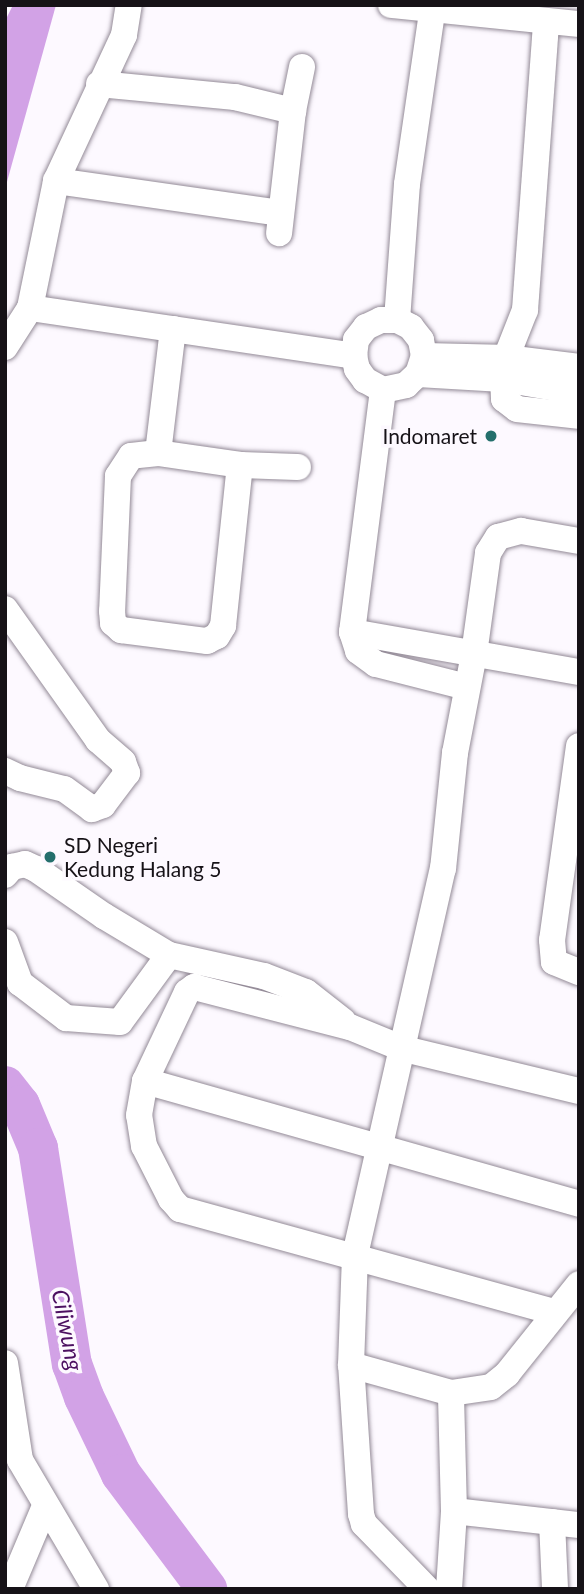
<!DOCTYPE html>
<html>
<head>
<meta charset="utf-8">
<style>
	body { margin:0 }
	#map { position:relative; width:584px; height:1594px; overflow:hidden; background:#fdf9ff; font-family:Lato,sans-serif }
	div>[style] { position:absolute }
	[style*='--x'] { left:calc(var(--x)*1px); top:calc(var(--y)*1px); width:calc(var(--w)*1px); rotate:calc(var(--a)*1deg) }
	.water>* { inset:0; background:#d2a2e6 }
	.river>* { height:40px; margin:-20px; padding:0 20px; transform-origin:20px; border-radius:20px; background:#d2a2e6 }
	.roads { filter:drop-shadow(0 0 2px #938a97) drop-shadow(0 0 2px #938a97) }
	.minor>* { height:26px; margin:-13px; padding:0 13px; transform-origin:13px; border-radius:13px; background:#fff }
	.dots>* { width:19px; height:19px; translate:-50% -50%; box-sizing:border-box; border:4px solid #fdf9ff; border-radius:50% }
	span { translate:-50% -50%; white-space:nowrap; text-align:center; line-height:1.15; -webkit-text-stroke:7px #fdf9ff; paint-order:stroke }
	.poi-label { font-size:21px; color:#161217 }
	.right { translate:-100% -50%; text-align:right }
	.left { translate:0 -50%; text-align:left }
	.water-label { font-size:23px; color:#4c1061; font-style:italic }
	.frame { position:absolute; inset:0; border:7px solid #161217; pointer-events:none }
</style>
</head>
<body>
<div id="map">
	<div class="water">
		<i style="clip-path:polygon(13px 5px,56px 5px,5px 189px,5px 21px)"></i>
	</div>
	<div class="river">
		<i style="--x:5;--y:1086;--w:24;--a:52"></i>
		<i style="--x:20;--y:1105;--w:47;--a:67.3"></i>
		<i style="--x:38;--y:1148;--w:219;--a:81.1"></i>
		<i style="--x:72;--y:1364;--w:35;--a:70"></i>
		<i style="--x:84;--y:1397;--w:85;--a:64.3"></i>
		<i style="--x:121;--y:1474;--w:144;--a:53.2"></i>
	</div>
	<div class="roads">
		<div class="minor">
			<i style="--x:391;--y:5;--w:189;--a:5.8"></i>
			<i style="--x:99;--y:84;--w:137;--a:5.5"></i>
			<i style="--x:235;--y:97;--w:60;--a:13.6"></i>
			<i style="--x:293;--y:111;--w:123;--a:96.5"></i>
			<i style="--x:293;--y:111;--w:45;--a:-78.4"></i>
			<i style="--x:56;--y:181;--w:227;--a:8.1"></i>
			<i style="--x:30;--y:308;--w:328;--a:8.4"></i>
			<i style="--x:397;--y:320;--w:136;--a:-85.8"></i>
			<i style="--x:407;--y:184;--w:181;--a:-81.7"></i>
			<i style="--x:173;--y:329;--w:125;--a:96.9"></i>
			<i style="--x:158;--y:453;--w:27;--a:174"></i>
			<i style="--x:131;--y:456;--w:24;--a:123"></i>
			<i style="--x:118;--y:476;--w:135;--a:92.5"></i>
			<i style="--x:112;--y:611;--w:12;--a:85"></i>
			<i style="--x:113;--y:623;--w:11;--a:41"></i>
			<i style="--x:121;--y:630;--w:87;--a:7.3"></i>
			<i style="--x:207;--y:641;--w:11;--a:-27"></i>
			<i style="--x:217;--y:636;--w:12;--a:-59"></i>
			<i style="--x:223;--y:626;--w:162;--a:-84"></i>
			<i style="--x:5;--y:347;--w:46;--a:-57.3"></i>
			<i style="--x:30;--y:308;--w:130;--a:-78.4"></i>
			<i style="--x:56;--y:181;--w:161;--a:-65"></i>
			<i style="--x:124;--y:35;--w:30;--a:-81"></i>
			<i style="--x:424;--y:356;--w:82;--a:1.4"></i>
			<i style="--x:506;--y:358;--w:74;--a:7"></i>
			<i style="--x:506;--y:358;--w:52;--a:-68.4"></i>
			<i style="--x:525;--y:310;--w:289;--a:-85.8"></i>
			<i style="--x:418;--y:374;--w:19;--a:-72"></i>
			<i style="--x:424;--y:356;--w:16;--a:-101"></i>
			<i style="--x:421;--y:340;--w:16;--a:-128"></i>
			<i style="--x:411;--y:327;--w:16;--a:-153"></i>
			<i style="--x:397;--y:320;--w:16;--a:180"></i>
			<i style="--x:381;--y:320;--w:17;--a:155"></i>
			<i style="--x:366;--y:327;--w:16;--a:128"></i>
			<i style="--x:356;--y:340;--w:16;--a:97"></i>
			<i style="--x:354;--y:356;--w:13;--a:77"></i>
			<i style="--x:357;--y:369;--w:14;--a:54"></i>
			<i style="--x:365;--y:380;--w:21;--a:29"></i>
			<i style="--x:383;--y:390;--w:24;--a:-12"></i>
			<i style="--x:406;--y:385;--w:16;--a:-43"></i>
			<i style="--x:418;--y:374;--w:85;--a:3.4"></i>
			<i style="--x:503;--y:379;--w:77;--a:9.7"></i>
			<i style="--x:503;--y:379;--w:20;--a:87"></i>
			<i style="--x:504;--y:399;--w:16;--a:38"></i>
			<i style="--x:517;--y:409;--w:62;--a:6.4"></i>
			<i style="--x:383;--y:390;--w:244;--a:97.3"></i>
			<i style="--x:352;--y:632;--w:20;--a:72"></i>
			<i style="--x:358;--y:651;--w:22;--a:36"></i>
			<i style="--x:376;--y:664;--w:94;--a:14.2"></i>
			<i style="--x:158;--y:453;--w:83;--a:8.3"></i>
			<i style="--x:240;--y:465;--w:58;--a:2"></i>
			<i style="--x:5;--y:609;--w:161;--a:54.6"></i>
			<i style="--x:98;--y:740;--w:33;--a:41"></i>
			<i style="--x:123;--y:762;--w:12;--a:70"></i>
			<i style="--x:127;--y:773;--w:40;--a:127"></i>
			<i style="--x:103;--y:805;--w:12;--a:160"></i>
			<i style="--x:92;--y:809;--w:34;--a:-144"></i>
			<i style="--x:64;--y:789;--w:45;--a:-166"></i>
			<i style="--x:20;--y:778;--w:17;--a:-155"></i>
			<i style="--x:352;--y:632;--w:230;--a:10"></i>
			<i style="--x:579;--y:746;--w:196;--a:97.9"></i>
			<i style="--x:552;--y:940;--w:22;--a:85"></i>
			<i style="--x:554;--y:962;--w:27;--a:22"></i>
			<i style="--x:5;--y:875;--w:11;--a:-49"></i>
			<i style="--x:12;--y:867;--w:13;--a:-13"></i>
			<i style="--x:25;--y:864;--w:12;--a:24"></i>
			<i style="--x:36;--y:869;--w:83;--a:34.7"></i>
			<i style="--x:104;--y:916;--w:76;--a:31"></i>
			<i style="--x:169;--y:955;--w:97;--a:12.5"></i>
			<i style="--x:264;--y:976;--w:45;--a:20.9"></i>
			<i style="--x:306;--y:992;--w:47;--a:38.1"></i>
			<i style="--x:5;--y:942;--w:44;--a:69.9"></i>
			<i style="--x:20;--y:983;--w:58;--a:37.3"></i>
			<i style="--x:66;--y:1018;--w:54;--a:4.2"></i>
			<i style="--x:120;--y:1022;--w:83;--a:-53.8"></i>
			<i style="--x:145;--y:1081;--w:451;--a:15.8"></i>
			<i style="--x:554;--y:1312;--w:388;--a:-164.6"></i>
			<i style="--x:180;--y:1209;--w:13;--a:-132"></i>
			<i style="--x:171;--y:1199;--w:59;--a:-117"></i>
			<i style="--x:144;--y:1146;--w:31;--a:-99"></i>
			<i style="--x:139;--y:1115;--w:35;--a:-80"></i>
			<i style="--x:145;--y:1081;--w:98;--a:-64.7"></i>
			<i style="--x:187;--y:992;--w:9;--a:-36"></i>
			<i style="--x:194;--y:987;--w:161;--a:14.4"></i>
			<i style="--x:350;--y:1027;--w:58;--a:22.2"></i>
			<i style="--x:404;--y:1049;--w:180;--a:13.5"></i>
			<i style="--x:5;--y:1363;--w:98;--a:81.2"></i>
			<i style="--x:20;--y:1460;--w:150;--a:59.5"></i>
			<i style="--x:351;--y:1365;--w:104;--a:15.6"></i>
			<i style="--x:454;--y:1511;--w:126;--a:6.4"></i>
			<i style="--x:552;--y:1522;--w:67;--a:87.4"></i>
			<i style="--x:10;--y:1589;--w:90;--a:-67.1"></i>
			<i style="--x:427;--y:1589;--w:91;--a:-134.1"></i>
			<i style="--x:364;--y:1524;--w:10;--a:-107"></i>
			<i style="--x:361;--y:1514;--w:149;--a:-93.8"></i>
			<i style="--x:351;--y:1365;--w:110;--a:-87.9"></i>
			<i style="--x:355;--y:1255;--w:396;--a:-77.2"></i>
			<i style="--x:443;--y:869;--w:117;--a:-84.1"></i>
			<i style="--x:455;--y:753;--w:101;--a:-79.1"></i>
			<i style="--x:474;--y:654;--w:102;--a:-82.1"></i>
			<i style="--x:488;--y:553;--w:19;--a:-58"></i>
			<i style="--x:498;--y:537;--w:24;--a:-15"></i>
			<i style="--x:521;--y:531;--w:59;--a:9.8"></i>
			<i style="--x:449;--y:1589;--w:78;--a:-86.3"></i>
			<i style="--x:454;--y:1511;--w:118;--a:-91.5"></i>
			<i style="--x:451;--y:1393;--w:40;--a:-8.5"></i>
			<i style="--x:491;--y:1387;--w:21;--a:-39"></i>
			<i style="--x:507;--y:1374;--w:115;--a:-51.3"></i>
		</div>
	</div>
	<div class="dots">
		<i style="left:491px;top:436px;background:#246f6c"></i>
		<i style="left:50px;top:857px;background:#246f6c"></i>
	</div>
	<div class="poi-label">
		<span class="right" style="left:477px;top:436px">Indomaret</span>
		<span class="left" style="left:64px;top:857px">SD Negeri<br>Kedung Halang 5</span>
	</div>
	<div class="water-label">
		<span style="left:68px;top:1330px;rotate:79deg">Ciliwung</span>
	</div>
	<div class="frame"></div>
</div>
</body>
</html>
